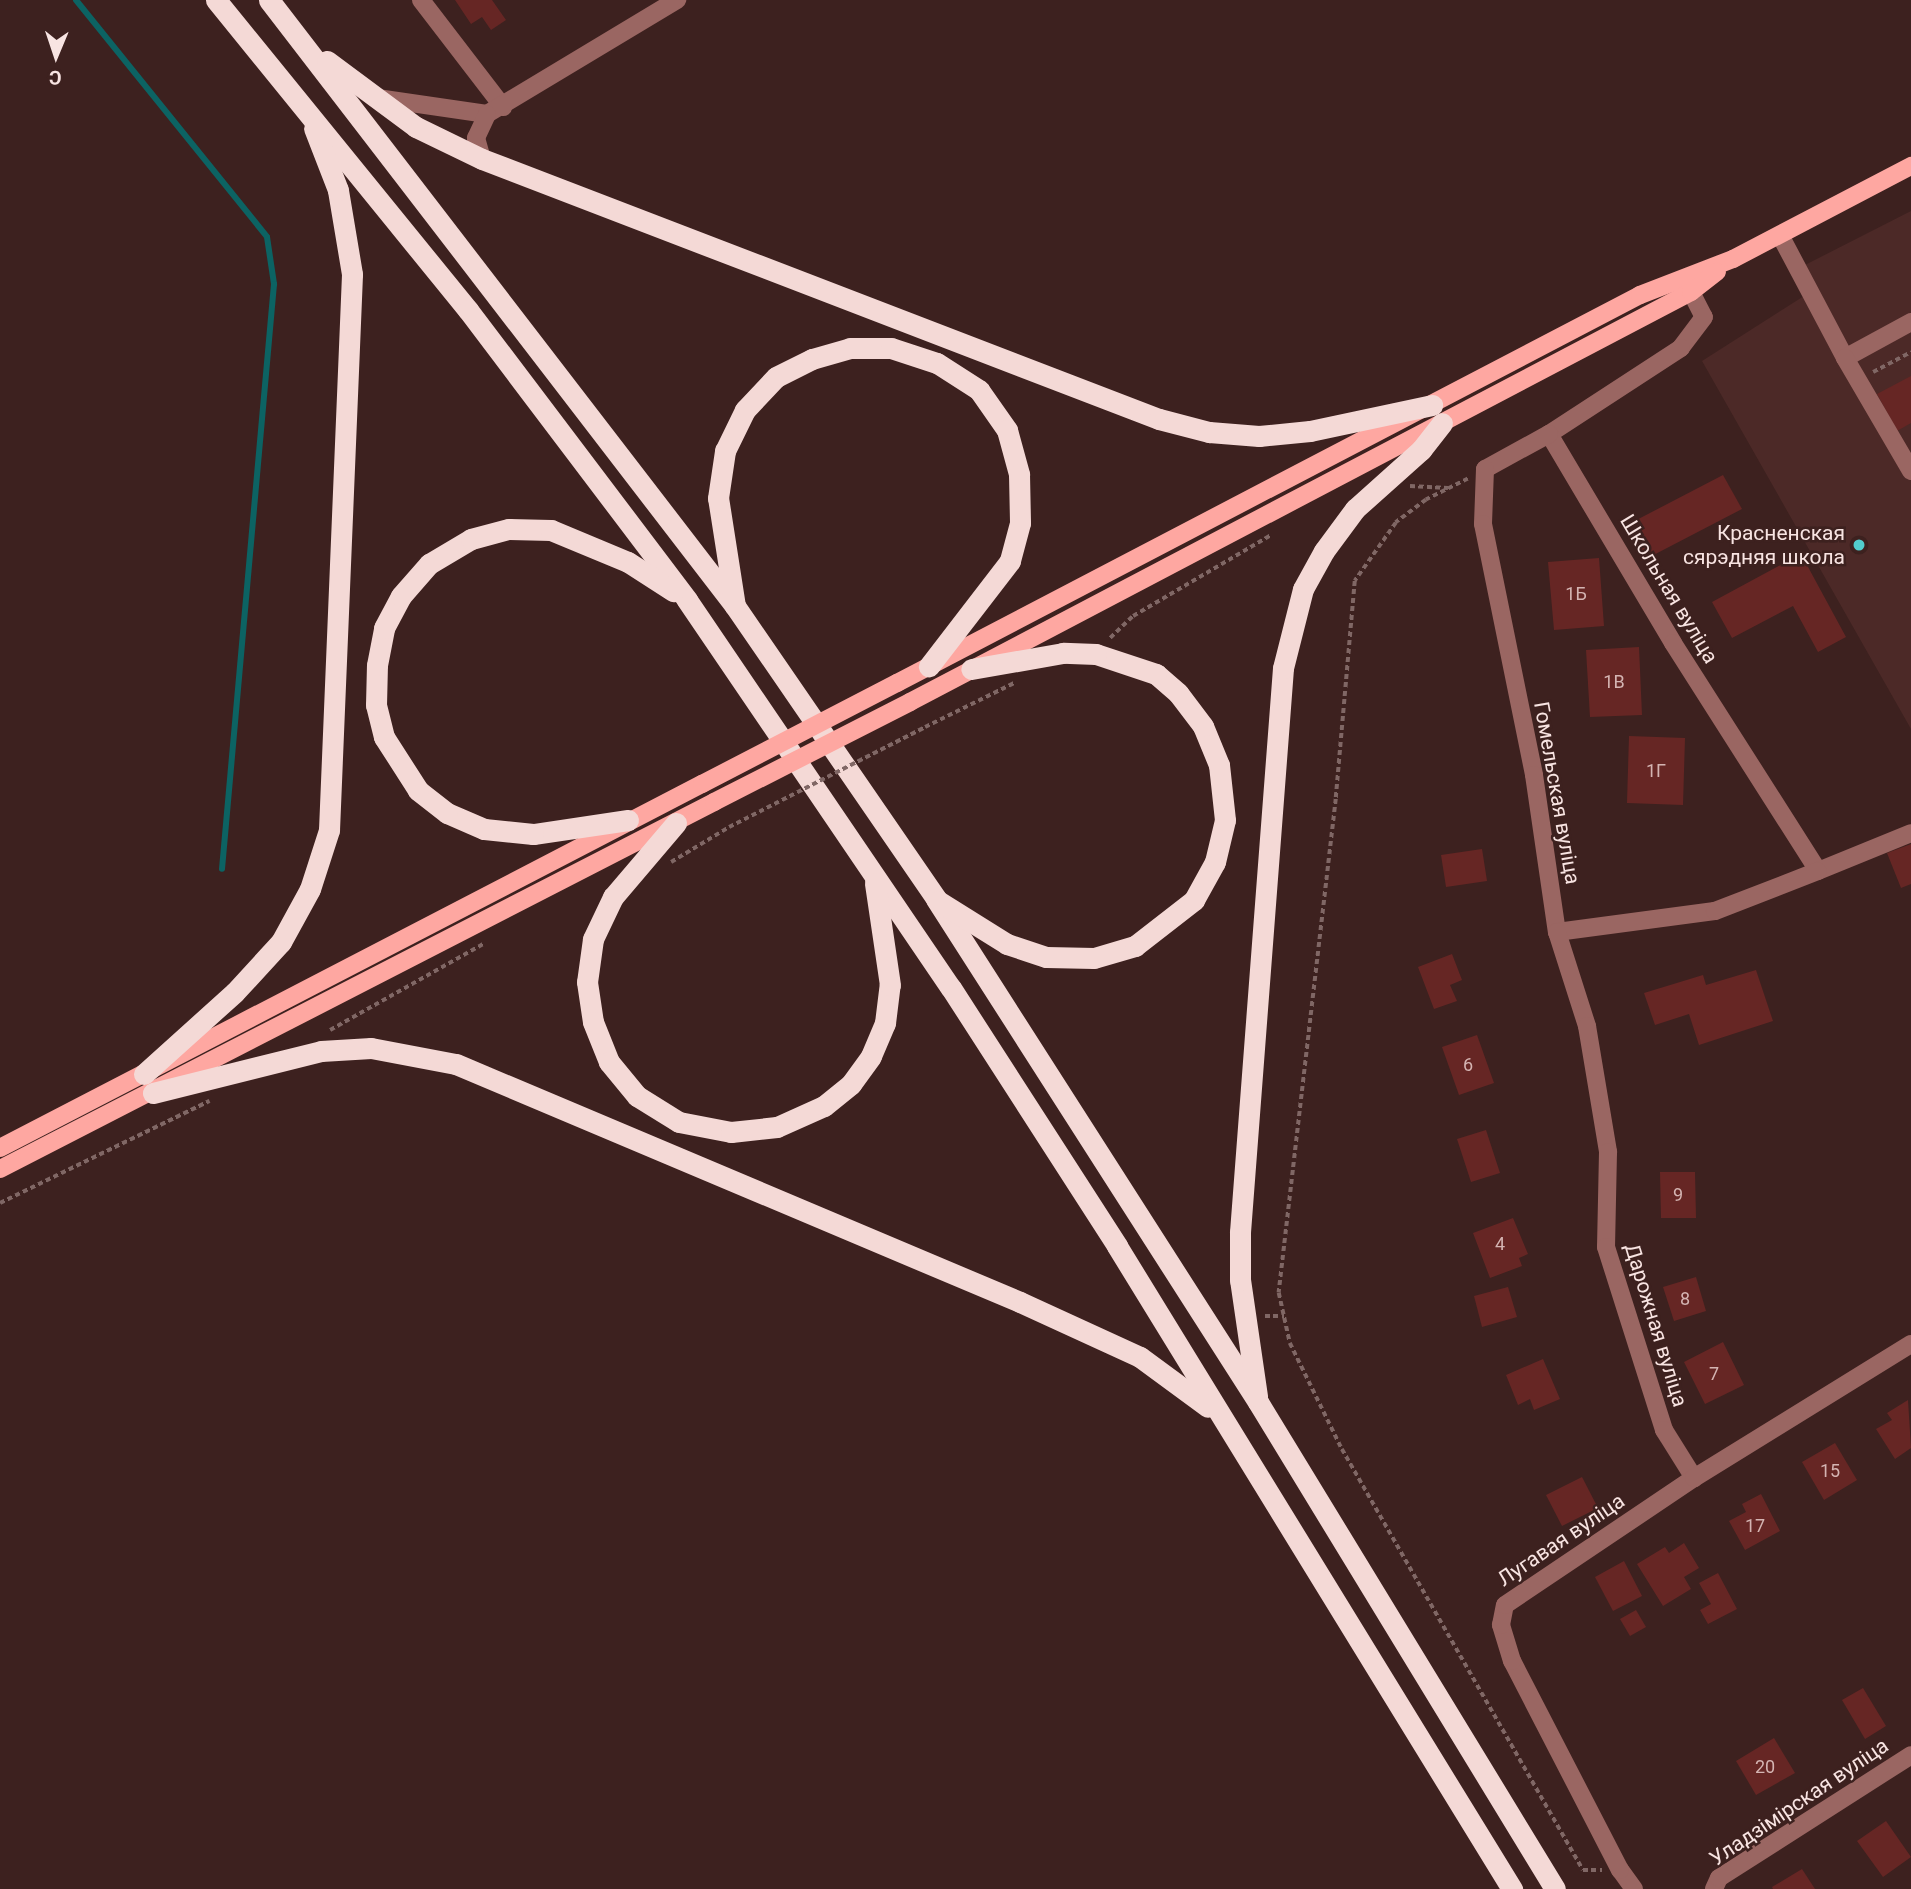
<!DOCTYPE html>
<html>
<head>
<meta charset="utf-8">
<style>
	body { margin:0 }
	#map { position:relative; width:1911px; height:1889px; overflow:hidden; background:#3d211f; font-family:Roboto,sans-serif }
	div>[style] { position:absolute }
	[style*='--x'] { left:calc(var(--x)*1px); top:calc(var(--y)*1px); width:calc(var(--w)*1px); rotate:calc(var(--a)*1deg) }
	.built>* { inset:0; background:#4c2927 }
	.stream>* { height:6px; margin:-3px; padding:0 3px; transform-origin:3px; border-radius:3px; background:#0c6363 }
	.building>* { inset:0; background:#662624 }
	.path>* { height:3.5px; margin-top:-1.75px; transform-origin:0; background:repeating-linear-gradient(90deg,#806765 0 5px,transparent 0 8.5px) }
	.minor>* { height:18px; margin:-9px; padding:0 9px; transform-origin:9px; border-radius:9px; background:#9a6662 }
	.major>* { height:18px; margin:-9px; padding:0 9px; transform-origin:9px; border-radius:9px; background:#fea7a1 }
	.highway>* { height:21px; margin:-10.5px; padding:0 10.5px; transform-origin:10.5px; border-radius:10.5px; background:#f4d9d6 }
	.path-bridge>* { height:3.5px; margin-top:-1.75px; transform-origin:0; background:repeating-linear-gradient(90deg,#806765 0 5px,transparent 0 8.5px) }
	.major-bridge>* { height:18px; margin:-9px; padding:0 9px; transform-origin:9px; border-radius:9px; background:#fea7a1 }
	.dots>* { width:19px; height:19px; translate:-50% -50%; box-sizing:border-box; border:4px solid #3d211f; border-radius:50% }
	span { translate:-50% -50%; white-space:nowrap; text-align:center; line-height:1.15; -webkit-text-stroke:5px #3d211f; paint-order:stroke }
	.number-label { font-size:18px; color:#d4b4b2 }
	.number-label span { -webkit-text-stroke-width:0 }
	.poi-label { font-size:21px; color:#f8e4e2 }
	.right { translate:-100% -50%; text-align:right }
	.street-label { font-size:21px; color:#f8e4e2 }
	.north { position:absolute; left:21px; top:21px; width:70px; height:70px; -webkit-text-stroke:5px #3d211f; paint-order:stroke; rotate:182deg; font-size:19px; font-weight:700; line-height:28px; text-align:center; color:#f8e4e2 }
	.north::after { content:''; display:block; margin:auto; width:24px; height:32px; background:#f8e4e2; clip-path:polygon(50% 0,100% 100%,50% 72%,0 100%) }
</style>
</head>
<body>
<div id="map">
	<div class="built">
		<i style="clip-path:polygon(1911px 211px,1911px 729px,1702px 361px,1815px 289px,1803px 266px)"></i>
	</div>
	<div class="stream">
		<i style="--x:76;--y:0;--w:304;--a:51.1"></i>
		<i style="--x:267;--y:237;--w:48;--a:81.5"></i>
		<i style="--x:274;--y:284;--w:587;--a:95.08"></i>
	</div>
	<div class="building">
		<i style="clip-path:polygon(455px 0,492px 0,506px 20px,491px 30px,482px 17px,471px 24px)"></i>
		<i style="clip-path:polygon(1911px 376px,1911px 423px,1897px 431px,1877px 394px)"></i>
		<i style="clip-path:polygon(1723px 475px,1742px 509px,1642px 561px,1623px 527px)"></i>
		<i style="clip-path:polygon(1801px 554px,1846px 637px,1818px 652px,1793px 606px,1732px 638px,1712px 602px)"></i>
		<i style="clip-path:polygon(1599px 558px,1604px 626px,1554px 630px,1548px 562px)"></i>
		<i style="clip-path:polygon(1639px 647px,1642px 715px,1590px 717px,1586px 650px)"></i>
		<i style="clip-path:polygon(1629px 736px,1685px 738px,1683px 805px,1627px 803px)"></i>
		<i style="clip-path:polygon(1911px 844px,1911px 884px,1901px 888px,1887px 853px)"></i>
		<i style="clip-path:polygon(1482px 849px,1487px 881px,1446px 887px,1441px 855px)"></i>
		<i style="clip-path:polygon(1452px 954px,1462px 980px,1450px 985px,1457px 1001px,1434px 1009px,1418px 967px)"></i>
		<i style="clip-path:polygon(1756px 970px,1773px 1021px,1699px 1045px,1689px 1014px,1655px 1025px,1644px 993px,1703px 975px,1706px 985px)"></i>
		<i style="clip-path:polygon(1477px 1035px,1494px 1083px,1459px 1095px,1442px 1047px)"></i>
		<i style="clip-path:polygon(1486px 1130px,1500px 1173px,1471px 1182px,1457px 1139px)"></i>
		<i style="clip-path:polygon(1660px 1172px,1695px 1172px,1696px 1218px,1661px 1218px)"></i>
		<i style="clip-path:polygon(1513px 1218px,1528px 1254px,1519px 1258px,1522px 1266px,1490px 1278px,1473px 1233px)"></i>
		<i style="clip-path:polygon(1696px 1277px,1706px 1311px,1674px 1321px,1663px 1287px)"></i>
		<i style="clip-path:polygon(1508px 1287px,1517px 1317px,1482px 1327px,1474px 1296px)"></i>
		<i style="clip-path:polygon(1723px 1342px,1744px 1385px,1705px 1404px,1684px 1362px)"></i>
		<i style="clip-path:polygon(1543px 1359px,1560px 1399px,1534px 1410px,1530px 1399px,1518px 1405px,1506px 1375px)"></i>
		<i style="clip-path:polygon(1908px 1400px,1911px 1448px,1895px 1459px,1876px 1429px,1892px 1420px,1887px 1413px)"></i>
		<i style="clip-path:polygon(1835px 1443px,1857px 1480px,1824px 1500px,1802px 1462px)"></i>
		<i style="clip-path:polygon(1582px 1477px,1598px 1508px,1562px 1526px,1546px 1495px)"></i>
		<i style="clip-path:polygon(1761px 1494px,1780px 1531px,1745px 1550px,1729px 1521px,1746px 1512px,1742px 1504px)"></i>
		<i style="clip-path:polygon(1684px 1543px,1699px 1568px,1684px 1577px,1691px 1589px,1663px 1606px,1637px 1564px,1665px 1547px,1669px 1553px)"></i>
		<i style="clip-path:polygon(1624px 1561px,1642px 1596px,1613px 1611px,1595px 1577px)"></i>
		<i style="clip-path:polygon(1718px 1573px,1737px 1609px,1708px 1624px,1700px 1610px,1711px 1604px,1699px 1583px)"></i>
		<i style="clip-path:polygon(1636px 1610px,1646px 1627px,1630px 1636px,1620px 1619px)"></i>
		<i style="clip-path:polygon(1863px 1688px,1886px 1726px,1865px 1739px,1842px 1700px)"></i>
		<i style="clip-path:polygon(1774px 1738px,1795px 1773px,1756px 1795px,1736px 1761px)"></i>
		<i style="clip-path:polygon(1886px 1821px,1911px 1857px,1883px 1877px,1857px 1841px)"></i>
		<i style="clip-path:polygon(1802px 1869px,1815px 1889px,1773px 1889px,1772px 1887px)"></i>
	</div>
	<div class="path">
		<i style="--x:1873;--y:372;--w:43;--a:-27.8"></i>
		<i style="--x:1468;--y:479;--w:47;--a:153.4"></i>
		<i style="--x:1426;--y:500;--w:38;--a:143"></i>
		<i style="--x:1396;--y:523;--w:71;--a:125.3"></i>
		<i style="--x:1355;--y:581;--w:219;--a:95"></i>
		<i style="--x:1336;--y:799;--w:497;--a:96.6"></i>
		<i style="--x:1279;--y:1293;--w:51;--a:77.6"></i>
		<i style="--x:1290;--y:1343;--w:118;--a:63.9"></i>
		<i style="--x:1342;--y:1449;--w:485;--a:60.2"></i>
		<i style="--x:1583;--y:1870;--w:19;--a:0"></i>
		<i style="--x:1410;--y:486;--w:38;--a:3"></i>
		<i style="--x:1110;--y:638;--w:32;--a:-44"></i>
		<i style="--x:1133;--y:616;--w:160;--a:-30.4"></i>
		<i style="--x:925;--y:727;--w:99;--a:-26.3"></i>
		<i style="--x:671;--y:862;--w:68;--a:-31.1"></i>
		<i style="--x:330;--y:1030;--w:178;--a:-29.3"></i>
		<i style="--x:0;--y:1203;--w:233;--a:-26"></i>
		<i style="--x:1265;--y:1316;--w:19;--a:0"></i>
	</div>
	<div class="minor">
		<i style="--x:421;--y:0;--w:135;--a:52.5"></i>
		<i style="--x:377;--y:98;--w:111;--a:8.3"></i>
		<i style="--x:487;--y:114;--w:222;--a:-31"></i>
		<i style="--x:482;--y:159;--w:22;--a:-106"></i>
		<i style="--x:476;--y:138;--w:26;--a:-65"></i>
		<i style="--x:1780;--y:235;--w:139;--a:62.1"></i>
		<i style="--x:1845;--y:358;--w:75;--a:-28.6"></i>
		<i style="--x:1691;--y:292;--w:28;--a:63"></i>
		<i style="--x:1704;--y:317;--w:39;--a:127"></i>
		<i style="--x:1681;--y:348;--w:158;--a:146.9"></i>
		<i style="--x:1549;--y:434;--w:243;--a:59.3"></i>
		<i style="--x:1673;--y:643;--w:270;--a:57.5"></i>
		<i style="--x:1818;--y:871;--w:100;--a:-22.2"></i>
		<i style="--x:1845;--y:358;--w:131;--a:59.7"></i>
		<i style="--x:1549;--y:434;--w:73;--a:151.3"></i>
		<i style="--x:1485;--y:469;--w:55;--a:92.1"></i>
		<i style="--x:1483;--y:524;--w:256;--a:78.5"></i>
		<i style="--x:1534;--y:775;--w:159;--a:81.7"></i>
		<i style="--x:1557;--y:932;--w:159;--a:-7.6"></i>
		<i style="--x:1715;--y:911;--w:110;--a:-21.2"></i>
		<i style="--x:1557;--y:932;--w:99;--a:72.3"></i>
		<i style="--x:1587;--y:1026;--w:128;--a:80.5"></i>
		<i style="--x:1608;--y:1152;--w:95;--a:91.2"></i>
		<i style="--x:1606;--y:1247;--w:192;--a:72.4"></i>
		<i style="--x:1664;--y:1430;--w:57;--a:58"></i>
		<i style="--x:1634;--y:1889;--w:24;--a:-126"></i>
		<i style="--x:1620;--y:1870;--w:235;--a:-117.3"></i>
		<i style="--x:1512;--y:1661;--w:38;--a:-107"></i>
		<i style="--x:1501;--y:1625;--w:20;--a:-79"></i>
		<i style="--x:1505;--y:1605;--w:228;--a:-33.9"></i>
		<i style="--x:1694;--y:1478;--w:255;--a:-31.7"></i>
		<i style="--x:1714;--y:1889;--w:12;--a:-66"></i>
		<i style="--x:1719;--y:1878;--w:228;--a:-32.6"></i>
	</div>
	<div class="major">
		<i style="--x:897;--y:683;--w:838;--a:-27.57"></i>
		<i style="--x:1640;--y:295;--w:100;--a:-21.2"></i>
		<i style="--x:1733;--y:259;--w:201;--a:-27.6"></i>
		<i style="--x:910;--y:702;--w:882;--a:-27.7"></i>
		<i style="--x:1691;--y:292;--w:33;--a:-38"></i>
		<i style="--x:0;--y:1148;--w:791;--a:-27.41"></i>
		<i style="--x:0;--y:1169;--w:803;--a:-27.2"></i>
	</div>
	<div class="highway">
		<i style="--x:216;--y:0;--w:400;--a:50.9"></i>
		<i style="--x:468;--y:310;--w:363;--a:52.9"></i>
		<i style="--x:687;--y:600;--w:469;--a:55.8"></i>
		<i style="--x:951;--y:988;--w:307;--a:57.2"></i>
		<i style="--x:1117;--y:1246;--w:755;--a:58.44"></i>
		<i style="--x:269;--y:0;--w:764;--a:52.44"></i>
		<i style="--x:735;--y:606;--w:355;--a:55.5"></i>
		<i style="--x:936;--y:899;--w:597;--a:57.37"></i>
		<i style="--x:1258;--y:1402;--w:570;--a:58.62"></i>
		<i style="--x:327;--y:61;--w:111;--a:36.6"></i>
		<i style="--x:416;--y:127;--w:73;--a:25.9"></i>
		<i style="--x:482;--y:159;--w:725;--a:21.01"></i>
		<i style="--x:1159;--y:419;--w:52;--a:14.6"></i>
		<i style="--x:1209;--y:432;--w:50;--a:4.6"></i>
		<i style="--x:1259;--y:436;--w:51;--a:-5.6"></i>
		<i style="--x:1310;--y:431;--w:125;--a:-12"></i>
		<i style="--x:735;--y:606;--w:109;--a:-98.9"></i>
		<i style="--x:718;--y:498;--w:48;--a:-81.5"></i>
		<i style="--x:725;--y:451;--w:46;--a:-64"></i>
		<i style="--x:745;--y:410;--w:45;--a:-46.8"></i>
		<i style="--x:776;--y:377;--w:40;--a:-26.6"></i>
		<i style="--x:812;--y:359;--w:40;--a:-16"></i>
		<i style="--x:850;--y:348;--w:41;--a:0"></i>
		<i style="--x:891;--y:348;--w:48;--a:18.1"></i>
		<i style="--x:937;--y:363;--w:50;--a:32.7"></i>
		<i style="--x:979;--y:390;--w:49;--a:55"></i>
		<i style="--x:1007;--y:430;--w:46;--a:74.7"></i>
		<i style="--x:1019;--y:474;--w:49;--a:88.8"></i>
		<i style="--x:1020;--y:523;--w:39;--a:105"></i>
		<i style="--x:1010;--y:561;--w:133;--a:127.6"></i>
		<i style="--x:628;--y:820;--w:96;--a:171.6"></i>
		<i style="--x:533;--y:834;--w:49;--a:-174.2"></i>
		<i style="--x:484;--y:829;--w:40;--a:-156.6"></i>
		<i style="--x:447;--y:813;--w:37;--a:-142"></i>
		<i style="--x:418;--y:790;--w:63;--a:-122.7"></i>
		<i style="--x:384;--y:737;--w:33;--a:-104"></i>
		<i style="--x:376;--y:705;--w:40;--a:-88.6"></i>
		<i style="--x:377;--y:665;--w:38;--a:-79"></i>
		<i style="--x:384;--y:628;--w:36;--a:-62"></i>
		<i style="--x:401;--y:596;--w:43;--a:-48.8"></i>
		<i style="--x:429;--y:564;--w:49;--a:-30.8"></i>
		<i style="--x:471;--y:539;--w:39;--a:-15"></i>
		<i style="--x:509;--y:529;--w:42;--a:1.4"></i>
		<i style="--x:551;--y:530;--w:83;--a:22.6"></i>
		<i style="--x:628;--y:562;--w:54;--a:32.8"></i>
		<i style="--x:676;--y:823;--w:97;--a:130.4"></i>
		<i style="--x:613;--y:897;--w:47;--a:115.5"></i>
		<i style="--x:593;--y:939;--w:43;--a:97.9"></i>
		<i style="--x:587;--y:982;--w:40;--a:81.5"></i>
		<i style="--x:593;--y:1022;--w:43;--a:68.2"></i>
		<i style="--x:609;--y:1062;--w:44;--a:50.5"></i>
		<i style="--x:637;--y:1096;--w:49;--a:31.8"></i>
		<i style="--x:679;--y:1122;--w:53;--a:10.9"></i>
		<i style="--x:731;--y:1132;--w:46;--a:-6.2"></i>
		<i style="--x:777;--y:1127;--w:51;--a:-24.1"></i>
		<i style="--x:824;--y:1106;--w:35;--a:-39"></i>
		<i style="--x:851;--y:1084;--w:34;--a:-54"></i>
		<i style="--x:871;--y:1056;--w:36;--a:-67"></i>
		<i style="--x:885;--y:1023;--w:38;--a:-83"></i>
		<i style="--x:890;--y:985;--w:103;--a:-98.4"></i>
		<i style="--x:938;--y:901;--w:81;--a:31.9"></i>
		<i style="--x:1007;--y:944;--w:41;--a:18.4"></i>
		<i style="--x:1046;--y:957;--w:48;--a:1.2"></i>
		<i style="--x:1094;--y:958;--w:43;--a:-16.3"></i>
		<i style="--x:1135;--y:946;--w:75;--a:-37.9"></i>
		<i style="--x:1194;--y:900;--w:43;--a:-61.1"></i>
		<i style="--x:1215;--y:862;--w:43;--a:-76.6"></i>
		<i style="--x:1225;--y:820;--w:55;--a:-96.2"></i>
		<i style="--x:1219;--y:765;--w:42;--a:-112.3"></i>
		<i style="--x:1203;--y:726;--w:41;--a:-127.1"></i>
		<i style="--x:1178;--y:693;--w:29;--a:-139"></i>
		<i style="--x:1156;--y:674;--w:63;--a:-161.6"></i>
		<i style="--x:1096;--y:654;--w:33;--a:-178"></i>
		<i style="--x:1063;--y:653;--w:93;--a:170.1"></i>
		<i style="--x:144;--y:1074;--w:122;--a:-42"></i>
		<i style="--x:235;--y:992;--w:68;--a:-47.4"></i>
		<i style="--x:281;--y:942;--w:60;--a:-61.3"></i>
		<i style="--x:310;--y:889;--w:62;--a:-72.1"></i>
		<i style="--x:329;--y:830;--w:556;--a:-87.63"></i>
		<i style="--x:352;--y:274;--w:85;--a:-99.5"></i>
		<i style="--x:338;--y:190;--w:66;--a:-111.2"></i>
		<i style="--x:153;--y:1093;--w:173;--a:-14"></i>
		<i style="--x:321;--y:1051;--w:50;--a:-3.4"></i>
		<i style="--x:371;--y:1048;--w:86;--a:10.7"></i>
		<i style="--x:456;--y:1064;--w:612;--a:22.88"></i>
		<i style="--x:1020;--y:1302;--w:132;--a:24.6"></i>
		<i style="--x:1140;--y:1357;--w:84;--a:36.3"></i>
		<i style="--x:1257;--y:1396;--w:117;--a:-98.3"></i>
		<i style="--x:1240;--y:1280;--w:48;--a:-90"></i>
		<i style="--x:1240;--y:1232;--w:566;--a:-85.64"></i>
		<i style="--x:1283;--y:668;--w:81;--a:-75.8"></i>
		<i style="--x:1303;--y:589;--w:43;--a:-61.1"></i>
		<i style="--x:1324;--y:551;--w:52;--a:-53.6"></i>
		<i style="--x:1355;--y:509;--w:89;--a:-41.8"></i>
		<i style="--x:1421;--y:450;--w:34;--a:-52"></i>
	</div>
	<div class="path-bridge">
		<i style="--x:729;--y:827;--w:220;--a:-27"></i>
	</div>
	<div class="major-bridge">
		<i style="--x:702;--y:784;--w:220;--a:-27.4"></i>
		<i style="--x:714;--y:802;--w:220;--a:-27"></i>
	</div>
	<div class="dots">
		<i style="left:1859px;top:545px;background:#52cdcd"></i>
	</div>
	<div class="number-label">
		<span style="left:1576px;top:594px">1Б</span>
		<span style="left:1614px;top:682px">1В</span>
		<span style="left:1656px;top:771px">1Г</span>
		<span style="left:1468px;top:1065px">6</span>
		<span style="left:1678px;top:1195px">9</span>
		<span style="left:1500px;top:1244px">4</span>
		<span style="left:1685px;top:1299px">8</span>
		<span style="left:1714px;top:1374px">7</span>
		<span style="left:1830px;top:1471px">15</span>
		<span style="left:1755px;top:1526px">17</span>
		<span style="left:1765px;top:1767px">20</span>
	</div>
	<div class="poi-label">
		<span class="right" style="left:1845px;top:545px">Красненская<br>сярэдняя школа</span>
	</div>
	<div class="street-label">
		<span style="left:1669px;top:589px;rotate:59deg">Школьная вуліца</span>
		<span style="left:1557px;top:793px;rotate:80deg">Гомельская вуліца</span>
		<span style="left:1656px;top:1325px;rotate:73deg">Дарожная вуліца</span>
		<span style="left:1561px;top:1540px;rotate:-34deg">Лугавая вуліца</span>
		<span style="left:1799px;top:1802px;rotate:-34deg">Уладзімірская вуліца</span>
	</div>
	<div class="north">С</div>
</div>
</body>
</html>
